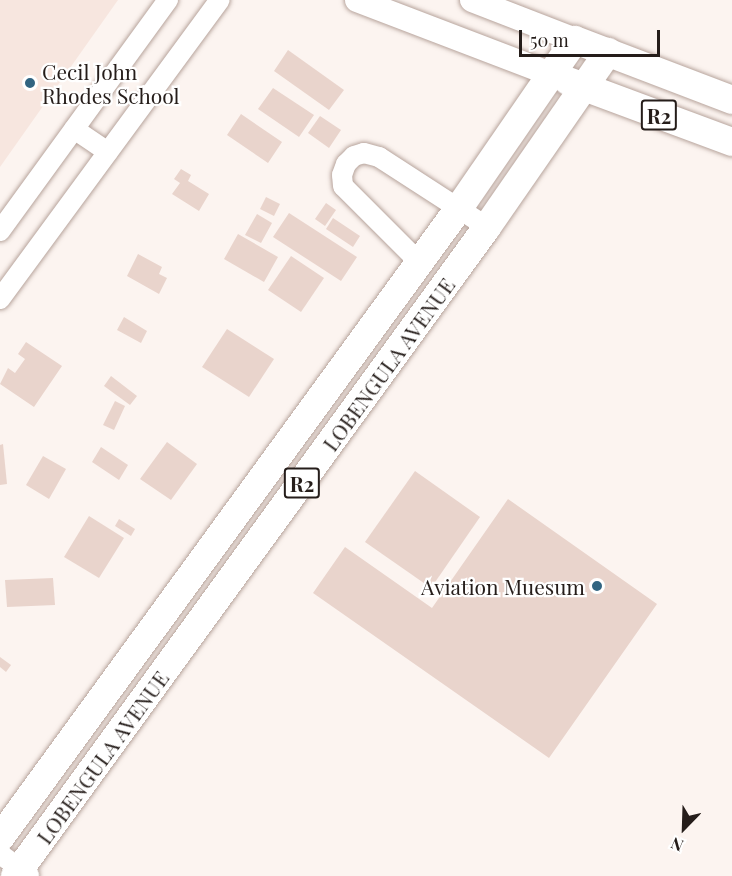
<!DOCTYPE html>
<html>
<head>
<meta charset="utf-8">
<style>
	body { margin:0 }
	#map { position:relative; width:732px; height:876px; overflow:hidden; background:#fcf4f0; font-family:"Playfair Display",serif }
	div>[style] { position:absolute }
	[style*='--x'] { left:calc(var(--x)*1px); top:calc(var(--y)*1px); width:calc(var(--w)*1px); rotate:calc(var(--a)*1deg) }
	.built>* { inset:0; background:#f7e6df }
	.building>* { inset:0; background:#e9d4cc }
	.roads { filter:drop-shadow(0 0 2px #b7a49c) drop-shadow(0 0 2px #b7a49c) }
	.minor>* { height:20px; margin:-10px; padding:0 10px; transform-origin:10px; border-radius:10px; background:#fff }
	.major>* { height:24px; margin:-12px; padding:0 12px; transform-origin:12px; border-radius:12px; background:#fff }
	.highway>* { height:28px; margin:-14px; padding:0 14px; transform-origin:14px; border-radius:14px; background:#fff }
	.dots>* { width:16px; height:16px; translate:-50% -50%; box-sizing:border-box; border:3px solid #fff; border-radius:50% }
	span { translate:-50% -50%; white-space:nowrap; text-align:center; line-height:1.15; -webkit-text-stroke:4.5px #fff; paint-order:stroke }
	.shield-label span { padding:2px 4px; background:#fff; border:2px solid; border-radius:4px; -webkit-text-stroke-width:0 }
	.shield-label { font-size:20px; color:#251d1a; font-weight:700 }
	.poi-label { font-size:21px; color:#251d1a }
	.left { translate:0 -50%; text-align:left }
	.right { translate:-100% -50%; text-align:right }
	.street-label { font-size:21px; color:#251d1a }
	.north { position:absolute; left:654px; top:798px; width:60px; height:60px; -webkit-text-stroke:4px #fff; paint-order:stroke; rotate:203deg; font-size:16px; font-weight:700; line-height:24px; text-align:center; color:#251d1a }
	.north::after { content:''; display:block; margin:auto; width:21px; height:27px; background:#251d1a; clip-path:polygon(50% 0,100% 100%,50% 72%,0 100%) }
	.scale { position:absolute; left:519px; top:30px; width:141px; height:27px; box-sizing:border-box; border:3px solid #251d1a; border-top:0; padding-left:8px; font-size:18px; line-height:21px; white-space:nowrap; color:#251d1a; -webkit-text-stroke:4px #fff; paint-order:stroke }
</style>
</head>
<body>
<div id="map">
	<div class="built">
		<i style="clip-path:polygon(0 0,118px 0,0 167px)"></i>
	</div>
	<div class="building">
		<i style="clip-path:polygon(288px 50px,344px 90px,329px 110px,274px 71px)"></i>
		<i style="clip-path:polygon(273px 88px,314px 115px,299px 137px,258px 109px)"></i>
		<i style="clip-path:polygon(241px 114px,282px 142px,268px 163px,227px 135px)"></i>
		<i style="clip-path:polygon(320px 116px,341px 130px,329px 148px,308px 133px)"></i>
		<i style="clip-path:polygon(181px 169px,191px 175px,188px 181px,209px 194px,199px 211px,172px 194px,180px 183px,174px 179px)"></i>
		<i style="clip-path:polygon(266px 197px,280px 204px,274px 216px,260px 209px)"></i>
		<i style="clip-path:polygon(326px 203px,336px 210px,325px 226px,315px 219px)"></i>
		<i style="clip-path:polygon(289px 213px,357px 257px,341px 281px,273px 237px)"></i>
		<i style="clip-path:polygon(257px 214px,272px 223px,261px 243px,245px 235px)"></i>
		<i style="clip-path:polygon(333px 218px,360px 236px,353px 247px,326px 229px)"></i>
		<i style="clip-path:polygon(238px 234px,278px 257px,264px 282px,224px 259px)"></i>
		<i style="clip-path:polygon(138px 254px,162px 267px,159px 274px,167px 278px,159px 294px,127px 276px)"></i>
		<i style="clip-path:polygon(291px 256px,324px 278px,301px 312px,268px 290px)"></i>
		<i style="clip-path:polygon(124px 317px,147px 331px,141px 343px,117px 330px)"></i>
		<i style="clip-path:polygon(227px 329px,274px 359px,249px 397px,202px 367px)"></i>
		<i style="clip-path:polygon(26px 342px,62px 366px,34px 407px,0 384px,8px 368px,15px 373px,25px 359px,18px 354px)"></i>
		<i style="clip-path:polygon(111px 376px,137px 396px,130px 405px,104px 386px)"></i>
		<i style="clip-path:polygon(115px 401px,125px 406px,114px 430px,103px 425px)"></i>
		<i style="clip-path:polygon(167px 442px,197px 464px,171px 500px,140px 479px)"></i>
		<i style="clip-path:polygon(3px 444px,7px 484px,0 485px,0 445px)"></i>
		<i style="clip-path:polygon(101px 447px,128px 465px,119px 480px,92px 462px)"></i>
		<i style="clip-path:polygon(43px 456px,66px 469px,49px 499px,26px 485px)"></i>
		<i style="clip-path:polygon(415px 471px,480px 517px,431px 588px,365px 542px)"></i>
		<i style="clip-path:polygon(508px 499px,657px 604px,549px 758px,313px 593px,345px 547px,432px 608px)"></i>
		<i style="clip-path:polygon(89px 516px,124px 538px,99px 578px,64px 557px)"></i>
		<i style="clip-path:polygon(119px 519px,135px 529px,131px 536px,115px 526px)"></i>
		<i style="clip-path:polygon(53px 578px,55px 605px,7px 607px,5px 580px)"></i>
		<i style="clip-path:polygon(0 657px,11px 665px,6px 672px,0 667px)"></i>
	</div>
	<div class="roads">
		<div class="minor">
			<i style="--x:74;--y:129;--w:41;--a:34.1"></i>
			<i style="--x:0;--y:231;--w:286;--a:-54"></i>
			<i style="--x:419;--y:262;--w:107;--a:-135"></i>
			<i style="--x:343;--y:186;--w:11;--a:-95"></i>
			<i style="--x:342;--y:175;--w:12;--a:-70"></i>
			<i style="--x:346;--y:164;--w:11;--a:-45"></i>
			<i style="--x:354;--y:156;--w:10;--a:-17"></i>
			<i style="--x:364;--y:153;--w:16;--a:15"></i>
			<i style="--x:379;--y:157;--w:129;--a:32.9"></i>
			<i style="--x:0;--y:299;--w:371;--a:-53.7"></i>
			<i style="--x:0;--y:854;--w:36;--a:36"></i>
		</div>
		<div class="major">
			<i style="--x:357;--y:0;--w:210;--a:20.9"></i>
			<i style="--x:472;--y:0;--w:110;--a:21.2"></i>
		</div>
		<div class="highway">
			<i style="--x:568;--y:81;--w:175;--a:20.4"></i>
			<i style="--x:0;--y:838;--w:779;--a:-53.92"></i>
			<i style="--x:459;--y:208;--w:204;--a:-55.4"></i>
			<i style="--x:575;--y:40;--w:168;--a:20.9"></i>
			<i style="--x:15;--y:876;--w:802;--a:-53.97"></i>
			<i style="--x:487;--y:227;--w:213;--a:-55.3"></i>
		</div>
	</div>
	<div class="dots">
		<i style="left:30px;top:83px;background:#316481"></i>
		<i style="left:597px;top:586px;background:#316481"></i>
	</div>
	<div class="shield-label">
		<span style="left:659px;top:115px">R2</span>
		<span style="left:302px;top:483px">R2</span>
	</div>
	<div class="poi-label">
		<span class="left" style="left:42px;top:83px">Cecil John<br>Rhodes School</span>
		<span class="right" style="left:585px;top:586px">Aviation Muesum</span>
	</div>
	<div class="street-label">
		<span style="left:388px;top:364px;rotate:-54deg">LOBENGULA AVENUE</span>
		<span style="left:102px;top:757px;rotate:-54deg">LOBENGULA AVENUE</span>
	</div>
	<div class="north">N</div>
	<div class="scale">50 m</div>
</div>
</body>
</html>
